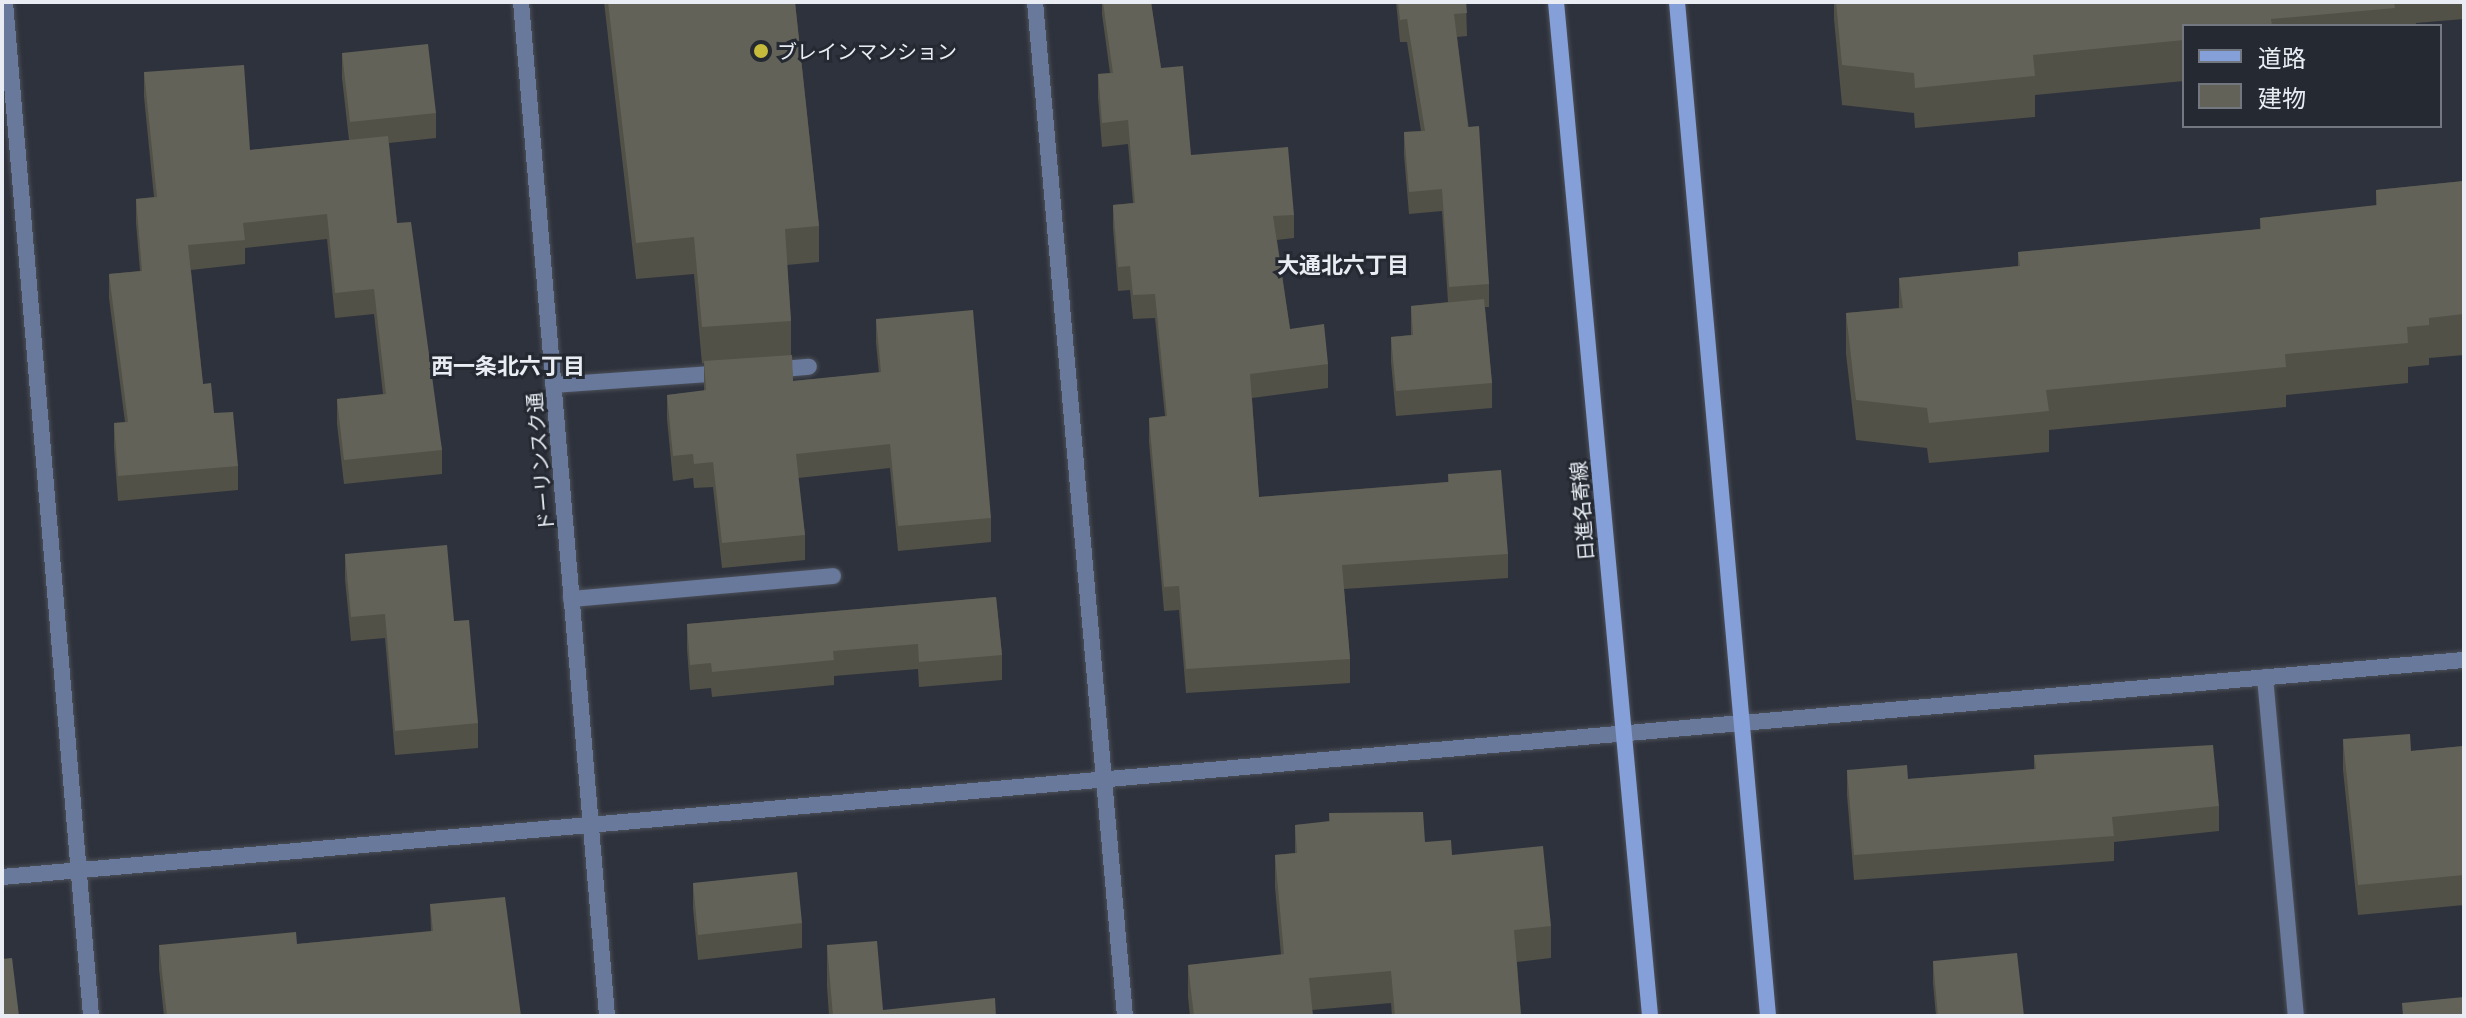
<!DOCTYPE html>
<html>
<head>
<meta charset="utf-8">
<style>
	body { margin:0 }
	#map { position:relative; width:2466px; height:1018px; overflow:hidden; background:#2e323c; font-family:"PT Serif","Noto Sans JP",serif }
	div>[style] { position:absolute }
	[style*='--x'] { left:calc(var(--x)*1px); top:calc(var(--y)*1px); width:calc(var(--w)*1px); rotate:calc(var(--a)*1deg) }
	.roads { filter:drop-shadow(0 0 2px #4c5059) drop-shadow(0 0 2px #4c5059) }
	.service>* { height:16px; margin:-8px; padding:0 8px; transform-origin:8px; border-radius:8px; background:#68799c }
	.minor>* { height:16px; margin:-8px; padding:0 8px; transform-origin:8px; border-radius:8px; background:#68799c }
	.tertiary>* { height:16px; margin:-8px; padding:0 8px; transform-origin:8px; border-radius:8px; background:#68799c }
	.secondary>* { height:16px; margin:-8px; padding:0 8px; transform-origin:8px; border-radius:8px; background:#85a0d9 }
	.wall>* { inset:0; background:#515147 }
	.building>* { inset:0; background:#626259 }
	.dots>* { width:22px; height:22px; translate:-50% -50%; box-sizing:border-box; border:4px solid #242932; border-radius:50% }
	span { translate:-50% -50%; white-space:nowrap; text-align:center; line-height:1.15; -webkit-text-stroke:6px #242932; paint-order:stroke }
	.poi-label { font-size:20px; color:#e9edf3 }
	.left { translate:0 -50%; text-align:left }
	.street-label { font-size:20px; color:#e9edf3 }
	.neighbourhood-label { font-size:22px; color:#e9edf3; font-weight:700 }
	.frame { position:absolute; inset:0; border:4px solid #e9edf3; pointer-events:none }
	.legend { position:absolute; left:2182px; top:24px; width:260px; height:104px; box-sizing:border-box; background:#242932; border:2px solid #73777f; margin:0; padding:10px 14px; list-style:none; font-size:24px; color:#e9edf3 }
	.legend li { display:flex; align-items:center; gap:16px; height:40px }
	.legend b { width:40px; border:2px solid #73777f }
</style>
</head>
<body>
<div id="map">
	<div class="roads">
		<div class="service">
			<i style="--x:771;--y:370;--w:38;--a:-5"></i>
			<i style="--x:553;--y:385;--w:170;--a:-4"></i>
			<i style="--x:571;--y:599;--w:263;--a:-5"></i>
		</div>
		<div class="minor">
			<i style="--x:5;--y:2;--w:1018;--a:85.15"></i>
			<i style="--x:1035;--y:2;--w:1018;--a:84.93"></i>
			<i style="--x:2265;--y:677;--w:340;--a:84.8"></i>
			<i style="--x:1742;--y:723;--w:725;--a:-4.99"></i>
		</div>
		<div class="tertiary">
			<i style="--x:521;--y:2;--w:1018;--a:85.15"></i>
			<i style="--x:2;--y:877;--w:1747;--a:-5.06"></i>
		</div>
		<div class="secondary">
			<i style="--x:1556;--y:2;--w:1018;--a:84.7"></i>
			<i style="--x:1677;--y:2;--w:1018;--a:84.87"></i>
		</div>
	</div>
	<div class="wall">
		<i style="clip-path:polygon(197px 2px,223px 2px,197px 4px)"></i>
		<i style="clip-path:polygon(604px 2px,795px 2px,819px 226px,819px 262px,787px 265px,791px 321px,791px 355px,793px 381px,879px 373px,876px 343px,876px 319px,991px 518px,991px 542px,898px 551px,890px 468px,798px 478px,805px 535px,805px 560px,722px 568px,713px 487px,694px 488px,693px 478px,673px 481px,667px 419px,667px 395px,704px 391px,704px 363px,702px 364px,694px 274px,636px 279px)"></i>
		<i style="clip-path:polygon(1102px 2px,1151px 2px,1161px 68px,1191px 155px,1294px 215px,1294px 238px,1277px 240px,1290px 329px,1328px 364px,1328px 388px,1252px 398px,1259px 497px,1448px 482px,1448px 474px,1508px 554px,1508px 578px,1344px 589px,1350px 659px,1350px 683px,1186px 693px,1179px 610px,1164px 611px,1149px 442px,1149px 418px,1165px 416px,1155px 318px,1133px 319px,1130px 290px,1118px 291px,1113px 228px,1113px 205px,1133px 203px,1128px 144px,1102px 147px,1098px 98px,1098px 74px,1110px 73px,1102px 14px)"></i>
		<i style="clip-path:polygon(1396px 2px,1466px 2px,1467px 36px,1457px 37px,1489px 284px,1489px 307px,1485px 307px,1492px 383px,1492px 408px,1396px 416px,1391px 362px,1391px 337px,1411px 335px,1411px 306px,1448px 302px,1442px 211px,1409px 214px,1404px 155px,1404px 132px,1421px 131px,1407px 42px,1400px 42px)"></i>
		<i style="clip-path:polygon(1834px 2px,2464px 2px,2464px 19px,2416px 23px,2416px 26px,2184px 26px,2184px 81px,2035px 95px,2035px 117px,1915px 128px,1914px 113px,1842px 105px,1834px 19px)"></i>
		<i style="clip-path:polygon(342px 53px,436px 113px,436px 138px,389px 143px,397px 223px,442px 450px,442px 474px,344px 484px,337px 424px,337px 399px,383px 394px,374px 314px,335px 318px,327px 239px,245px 248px,245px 264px,191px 270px,203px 384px,214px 413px,238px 466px,238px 490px,118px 501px,114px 448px,114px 423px,125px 422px,109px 298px,109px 274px,140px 271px,136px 223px,136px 199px,154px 197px,144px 97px,144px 72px,250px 150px,349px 140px,342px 78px)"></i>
		<i style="clip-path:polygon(2464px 181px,2464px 355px,2429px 358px,2429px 365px,2408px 367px,2408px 383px,2286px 395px,2286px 407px,2049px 430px,2049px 452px,1929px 463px,1927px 448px,1856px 440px,1846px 354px,1846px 313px,1899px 308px,1899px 278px,2018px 266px,2018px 252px,2260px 229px,2260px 218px,2376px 206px,2376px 190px)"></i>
		<i style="clip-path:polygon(345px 554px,454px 621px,478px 723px,478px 748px,395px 755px,385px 638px,351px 641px,345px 579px)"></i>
		<i style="clip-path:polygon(996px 597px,1002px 655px,1002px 680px,919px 687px,918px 669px,834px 676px,834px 685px,712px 697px,711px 688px,690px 690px,687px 649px,687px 624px)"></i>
		<i style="clip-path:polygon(2343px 739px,2411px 751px,2464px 746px,2464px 905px,2358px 915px,2343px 770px)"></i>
		<i style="clip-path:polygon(2034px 755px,2219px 806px,2219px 831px,2114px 842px,2114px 861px,1854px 880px,1847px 795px,1847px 770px,1908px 779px,2034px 769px)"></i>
		<i style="clip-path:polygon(1329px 813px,1425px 842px,1452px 855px,1551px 926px,1551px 958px,1517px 962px,1521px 1016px,1392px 1016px,1391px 1003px,1312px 1010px,1313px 1016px,1190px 1016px,1188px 997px,1188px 965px,1281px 955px,1275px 887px,1275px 855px,1295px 853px,1295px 825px,1329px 822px)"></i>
		<i style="clip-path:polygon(693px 883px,802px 923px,802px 948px,698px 960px,693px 908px)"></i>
		<i style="clip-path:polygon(430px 904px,521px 1016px,164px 1016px,159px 969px,159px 945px,297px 944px,431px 931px)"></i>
		<i style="clip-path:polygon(827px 945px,883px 1010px,996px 1016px,829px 1016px,827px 986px)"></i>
		<i style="clip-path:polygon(1933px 961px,2024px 1016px,1936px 1016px,1933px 983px)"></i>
	</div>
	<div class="building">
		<i style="clip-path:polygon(608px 2px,795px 2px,819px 226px,785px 229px,791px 321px,702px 327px,694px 237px,636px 243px)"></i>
		<i style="clip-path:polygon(1103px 2px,1151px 2px,1161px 68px,1183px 66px,1191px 155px,1288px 147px,1294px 215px,1273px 216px,1290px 329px,1324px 324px,1328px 364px,1250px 374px,1259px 497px,1449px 482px,1448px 474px,1501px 470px,1508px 554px,1342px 565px,1350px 659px,1186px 669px,1179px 586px,1164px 587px,1149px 418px,1167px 416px,1155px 294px,1133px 295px,1130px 266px,1118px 267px,1113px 205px,1135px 203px,1128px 120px,1102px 123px,1098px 74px,1113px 73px)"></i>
		<i style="clip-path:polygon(1398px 2px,1466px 2px,1467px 13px,1454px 14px,1468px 127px,1479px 126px,1489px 284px,1449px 287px,1442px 189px,1409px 192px,1404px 132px,1425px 131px,1407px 19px,1400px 20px)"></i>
		<i style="clip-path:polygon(1836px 2px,2394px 2px,2395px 8px,2271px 19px,2272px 26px,2184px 26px,2184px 40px,2033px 55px,2035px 76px,1915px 88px,1914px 73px,1842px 65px)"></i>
		<i style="clip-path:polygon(428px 44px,436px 113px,350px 122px,342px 53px)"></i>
		<i style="clip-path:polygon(244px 65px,250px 150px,388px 136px,397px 223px,411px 222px,442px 450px,344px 460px,337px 399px,386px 394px,374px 289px,335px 293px,327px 214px,243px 223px,245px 240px,188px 245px,203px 384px,211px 383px,214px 413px,233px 412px,238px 466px,118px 476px,114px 423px,128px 422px,109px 274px,142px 271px,136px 199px,157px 197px,144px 72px)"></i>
		<i style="clip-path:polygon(2464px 181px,2464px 314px,2429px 318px,2429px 325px,2407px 327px,2408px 343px,2285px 354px,2286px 367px,2046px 390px,2049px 411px,1929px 423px,1927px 408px,1856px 400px,1846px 313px,1903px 308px,1899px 278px,2020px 266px,2018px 252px,2261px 229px,2260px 218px,2377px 205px,2376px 190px)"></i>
		<i style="clip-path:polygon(1484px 299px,1492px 383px,1396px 391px,1391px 337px,1413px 335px,1411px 306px)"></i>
		<i style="clip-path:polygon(973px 310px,991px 518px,898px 526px,890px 444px,796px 454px,805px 535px,722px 543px,713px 462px,694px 464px,693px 454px,673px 456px,667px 395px,706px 390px,704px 361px,792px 355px,793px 381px,881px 372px,876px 319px)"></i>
		<i style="clip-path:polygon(447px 545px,454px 621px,469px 620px,478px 723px,395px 731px,385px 614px,351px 617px,345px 554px)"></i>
		<i style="clip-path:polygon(996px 597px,1002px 655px,919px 662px,918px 644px,833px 651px,834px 660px,712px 672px,711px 663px,690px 665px,687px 624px)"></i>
		<i style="clip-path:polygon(2410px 734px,2411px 751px,2464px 746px,2464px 875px,2358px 885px,2343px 739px)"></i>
		<i style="clip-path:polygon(2213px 745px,2219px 806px,2112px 817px,2114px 836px,1854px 855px,1847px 770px,1907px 765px,1908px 779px,2036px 769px,2034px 755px)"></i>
		<i style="clip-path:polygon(1423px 812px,1425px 842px,1451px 840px,1452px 855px,1543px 846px,1551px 926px,1514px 930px,1521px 1016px,1395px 1016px,1391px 971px,1309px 978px,1313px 1016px,1194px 1016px,1188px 965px,1284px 954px,1275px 855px,1297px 853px,1295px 825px,1330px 821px,1329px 813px)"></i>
		<i style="clip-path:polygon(797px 872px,802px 923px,698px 935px,693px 883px)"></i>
		<i style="clip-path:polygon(505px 897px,521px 1016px,167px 1016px,159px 945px,296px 932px,297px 944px,433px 931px,430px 904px)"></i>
		<i style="clip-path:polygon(877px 941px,883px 1010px,995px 998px,996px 1016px,833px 1016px,827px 945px)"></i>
		<i style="clip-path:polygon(2017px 953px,2024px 1016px,1938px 1016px,1933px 961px)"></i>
		<i style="clip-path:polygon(12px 958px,19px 1016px,2px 1016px,2px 959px)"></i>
		<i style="clip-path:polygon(2464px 997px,2464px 1016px,2403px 1016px,2402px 1003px)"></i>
		<i style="clip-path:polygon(2190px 1014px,2190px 1016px,2166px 1016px)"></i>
	</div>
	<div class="dots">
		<i style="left:761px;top:51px;background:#c7bb3b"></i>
	</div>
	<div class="poi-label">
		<span class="left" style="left:777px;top:51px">ブレインマンション</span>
	</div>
	<div class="street-label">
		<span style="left:540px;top:462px;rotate:-95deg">ドーリンスク通</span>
		<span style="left:1582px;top:511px;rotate:-95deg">日進名寄線</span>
	</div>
	<div class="neighbourhood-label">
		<span style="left:1343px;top:265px">大通北六丁目</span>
		<span style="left:508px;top:366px">西一条北六丁目</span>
	</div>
	<div class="frame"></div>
	<ul class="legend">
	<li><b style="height:10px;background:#85a0d9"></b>道路</li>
	<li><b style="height:22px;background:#626259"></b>建物</li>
	</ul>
</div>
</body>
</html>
